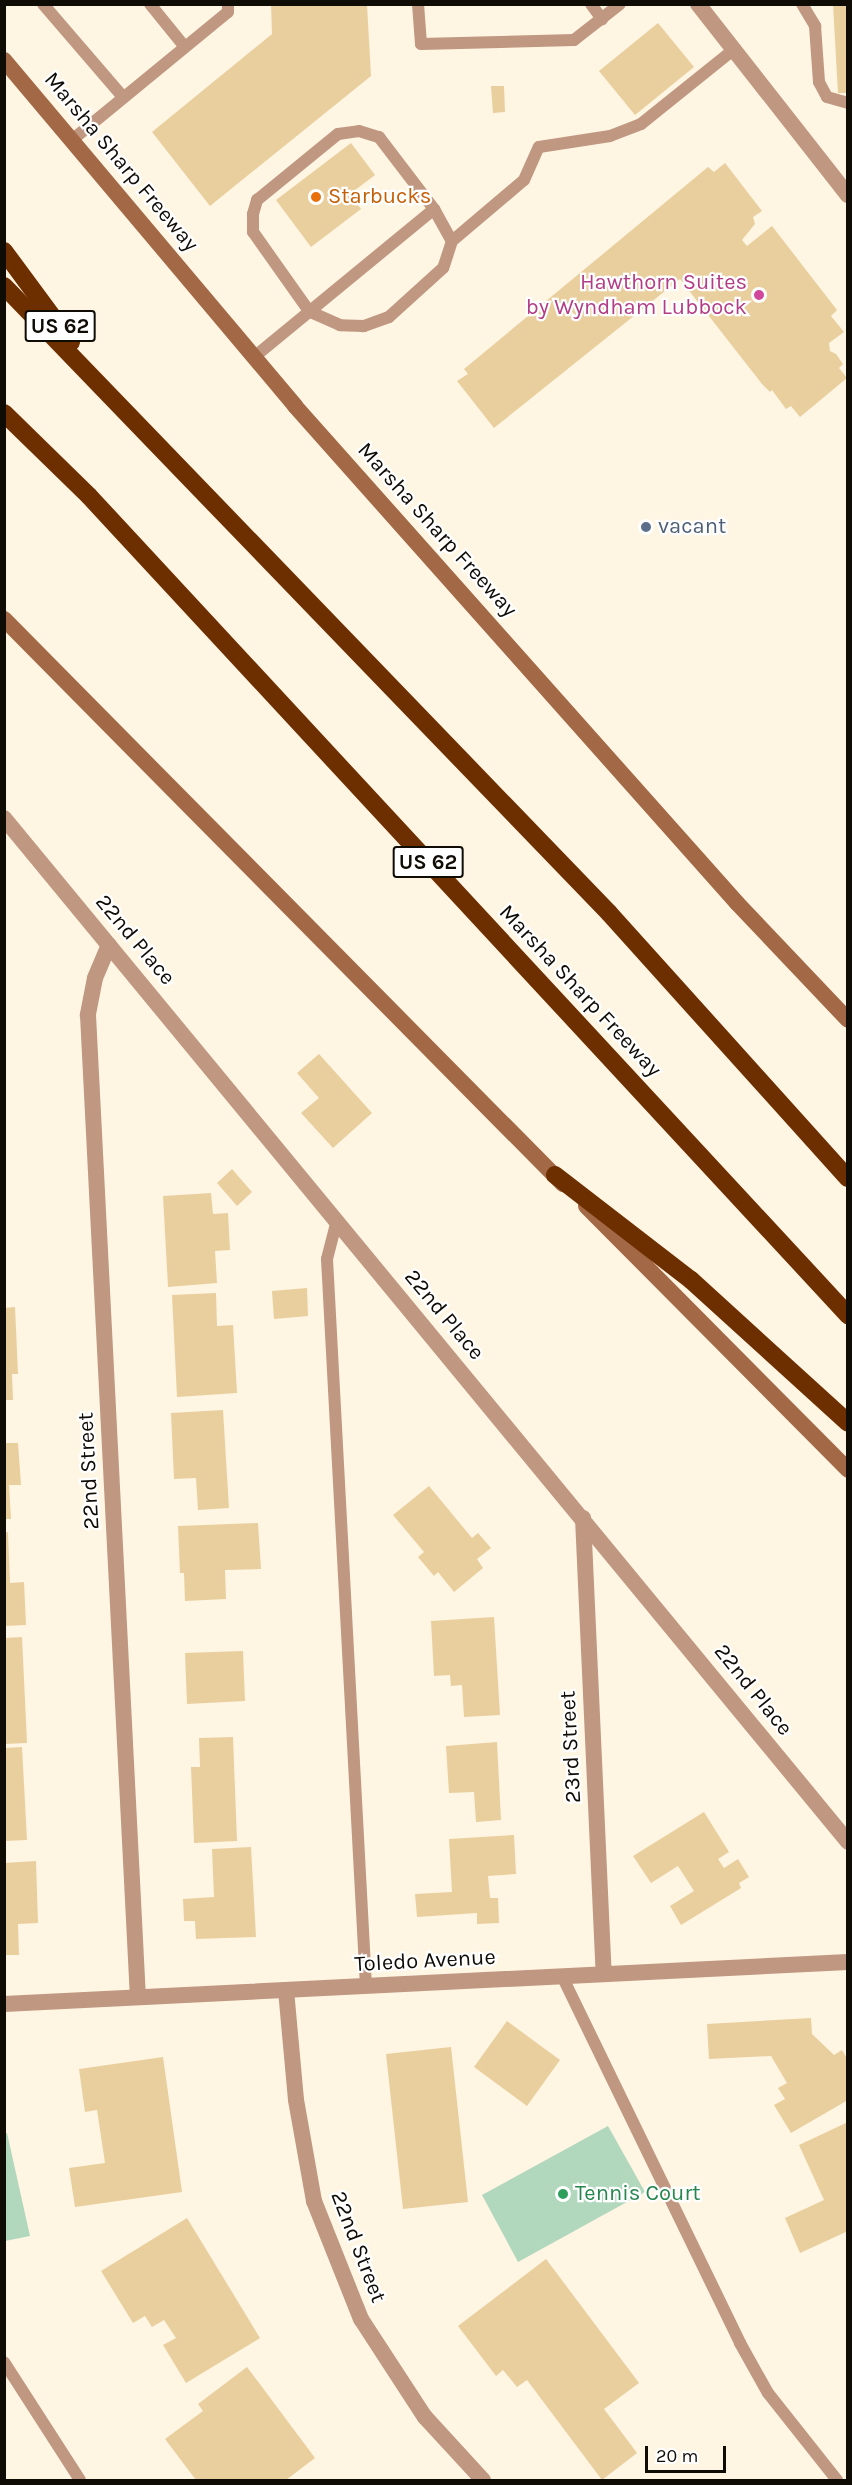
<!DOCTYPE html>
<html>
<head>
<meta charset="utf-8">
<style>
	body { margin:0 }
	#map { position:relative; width:852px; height:2485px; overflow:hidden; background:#fef5e3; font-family:Karla,sans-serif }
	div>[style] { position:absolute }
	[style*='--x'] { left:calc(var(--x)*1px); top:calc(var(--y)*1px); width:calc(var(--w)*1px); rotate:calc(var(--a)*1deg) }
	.green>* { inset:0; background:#b1d7bc }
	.building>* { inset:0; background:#eacf9e }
	.service>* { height:12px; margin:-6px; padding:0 6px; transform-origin:6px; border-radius:6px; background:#c09780 }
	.minor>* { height:16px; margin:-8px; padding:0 8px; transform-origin:8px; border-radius:8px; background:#c09780 }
	.tertiary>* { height:16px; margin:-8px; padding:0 8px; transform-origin:8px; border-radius:8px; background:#c09780 }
	.secondary>* { height:16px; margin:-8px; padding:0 8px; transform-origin:8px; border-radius:8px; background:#a36947 }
	.motorway>* { height:18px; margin:-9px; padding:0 9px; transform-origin:9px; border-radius:9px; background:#6e2f00 }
	.dots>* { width:16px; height:16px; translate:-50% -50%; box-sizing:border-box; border:3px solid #fff; border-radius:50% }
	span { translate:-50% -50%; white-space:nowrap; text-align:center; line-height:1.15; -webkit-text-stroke:4.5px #fff; paint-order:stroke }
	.shield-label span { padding:2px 4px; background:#fff; border:2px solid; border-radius:4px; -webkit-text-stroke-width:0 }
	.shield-label { font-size:21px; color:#0f0b05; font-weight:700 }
	.street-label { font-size:22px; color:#0f0b05 }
	.food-label { font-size:22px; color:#c56008 }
	.left { translate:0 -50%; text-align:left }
	.hotel-label { font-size:22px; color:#b23c85 }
	.right { translate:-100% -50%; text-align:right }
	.service-label { font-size:22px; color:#4e5e75 }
	.leisure-label { font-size:22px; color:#27864d }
	.frame { position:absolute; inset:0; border:6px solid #0f0b05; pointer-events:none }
	.scale { position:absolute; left:645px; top:2446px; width:81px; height:27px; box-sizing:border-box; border:3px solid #0f0b05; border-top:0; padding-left:8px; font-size:18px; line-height:21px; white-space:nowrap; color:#0f0b05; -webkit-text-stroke:4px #fff; paint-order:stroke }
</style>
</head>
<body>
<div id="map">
	<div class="green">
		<i style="clip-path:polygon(608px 2126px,645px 2192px,518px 2262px,482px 2195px)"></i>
		<i style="clip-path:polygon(7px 2133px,30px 2236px,5px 2241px,4px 2134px)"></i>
	</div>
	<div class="building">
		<i style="clip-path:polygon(271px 4px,367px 4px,371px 76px,210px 206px,152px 132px,272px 34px)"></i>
		<i style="clip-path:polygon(833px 4px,848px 4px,848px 93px,838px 93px)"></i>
		<i style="clip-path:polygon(658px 23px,694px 67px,635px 115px,599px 71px)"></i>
		<i style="clip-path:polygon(491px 86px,504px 86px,505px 112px,493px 113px)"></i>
		<i style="clip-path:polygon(351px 143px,375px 175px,350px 194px,361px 209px,311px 247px,276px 200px)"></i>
		<i style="clip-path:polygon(725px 163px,762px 211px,753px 217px,755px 224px,742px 240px,747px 246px,772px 226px,837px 310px,831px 316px,844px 332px,829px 343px,830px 351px,836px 354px,843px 364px,839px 368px,847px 378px,800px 417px,791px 406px,786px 409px,772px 390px,770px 392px,762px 384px,680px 279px,494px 428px,457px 381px,468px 374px,464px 369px,708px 167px,714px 172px)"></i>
		<i style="clip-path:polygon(319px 1054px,372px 1113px,333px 1148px,301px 1113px,319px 1098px,297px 1073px)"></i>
		<i style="clip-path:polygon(232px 1169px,252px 1192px,237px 1206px,217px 1183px)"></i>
		<i style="clip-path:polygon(211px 1193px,213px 1214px,228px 1213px,230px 1250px,215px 1251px,217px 1283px,168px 1287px,163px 1196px)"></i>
		<i style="clip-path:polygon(307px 1288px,308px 1316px,274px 1319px,272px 1291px)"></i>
		<i style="clip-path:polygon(216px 1293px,217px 1326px,233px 1325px,237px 1393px,177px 1397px,172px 1295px)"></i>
		<i style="clip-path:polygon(15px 1307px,18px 1374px,12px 1374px,13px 1400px,4px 1400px,4px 1308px)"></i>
		<i style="clip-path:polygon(223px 1410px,229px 1508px,198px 1510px,196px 1478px,174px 1479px,171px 1413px)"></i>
		<i style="clip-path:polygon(4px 1443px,18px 1443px,21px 1485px,9px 1485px,11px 1519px,4px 1519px)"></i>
		<i style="clip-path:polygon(429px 1486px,472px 1538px,478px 1533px,491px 1548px,477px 1559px,483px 1568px,454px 1592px,438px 1572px,434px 1576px,418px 1557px,424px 1552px,393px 1515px)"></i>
		<i style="clip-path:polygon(258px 1523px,261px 1569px,225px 1570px,226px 1599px,185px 1601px,184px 1573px,180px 1573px,178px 1526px)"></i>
		<i style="clip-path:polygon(8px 1532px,10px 1583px,24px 1582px,26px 1625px,4px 1626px,4px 1533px)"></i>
		<i style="clip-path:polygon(494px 1617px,500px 1715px,464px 1717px,462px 1685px,451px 1686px,450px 1675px,434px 1676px,431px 1621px)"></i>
		<i style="clip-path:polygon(22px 1637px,27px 1743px,4px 1744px,4px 1638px)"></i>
		<i style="clip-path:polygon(243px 1651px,245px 1701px,187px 1704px,185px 1653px)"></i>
		<i style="clip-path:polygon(233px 1737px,237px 1841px,194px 1843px,191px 1767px,200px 1767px,199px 1738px)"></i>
		<i style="clip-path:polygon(497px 1742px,501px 1820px,476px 1822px,474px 1792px,449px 1793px,446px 1746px)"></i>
		<i style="clip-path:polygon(22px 1747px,27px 1840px,4px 1841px,4px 1748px)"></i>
		<i style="clip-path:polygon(704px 1812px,729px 1852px,718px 1859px,724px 1868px,738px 1859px,749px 1877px,739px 1883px,741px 1888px,681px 1925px,670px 1906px,694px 1891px,678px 1866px,651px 1883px,633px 1856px)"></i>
		<i style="clip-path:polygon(514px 1835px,516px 1874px,488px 1876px,490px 1898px,498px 1898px,499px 1923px,477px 1924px,477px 1913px,417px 1917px,415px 1894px,452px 1892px,449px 1839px)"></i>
		<i style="clip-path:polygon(251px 1847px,256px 1937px,196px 1939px,195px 1921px,184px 1921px,183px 1899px,214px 1897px,212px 1849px)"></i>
		<i style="clip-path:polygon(36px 1861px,38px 1923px,18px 1924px,19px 1955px,4px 1955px,4px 1863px)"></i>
		<i style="clip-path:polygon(811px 2018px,812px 2034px,834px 2055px,842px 2050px,848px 2060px,848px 2100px,791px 2133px,774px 2105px,785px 2099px,778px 2088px,787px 2083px,771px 2056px,709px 2059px,707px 2024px)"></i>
		<i style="clip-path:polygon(507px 2021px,560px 2060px,527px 2106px,474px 2067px)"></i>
		<i style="clip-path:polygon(451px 2047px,468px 2202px,403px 2209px,386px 2054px)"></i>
		<i style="clip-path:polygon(163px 2057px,182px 2192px,75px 2207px,69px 2168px,105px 2163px,97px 2110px,85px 2112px,79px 2069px)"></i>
		<i style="clip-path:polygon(848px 2122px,848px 2231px,800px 2253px,785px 2218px,824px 2200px,799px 2145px)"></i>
		<i style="clip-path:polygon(187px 2218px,260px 2338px,186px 2383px,163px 2345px,176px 2338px,164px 2320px,152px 2327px,145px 2316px,133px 2323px,101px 2271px)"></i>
		<i style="clip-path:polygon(546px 2259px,639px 2383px,604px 2409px,637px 2453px,602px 2480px,527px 2380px,517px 2387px,503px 2370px,496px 2376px,458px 2326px)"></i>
		<i style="clip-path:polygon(247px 2367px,315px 2458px,286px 2480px,196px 2480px,165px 2439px,203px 2411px,198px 2404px)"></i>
	</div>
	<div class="service">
		<i style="--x:43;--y:4;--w:123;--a:49.3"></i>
		<i style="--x:150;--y:4;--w:55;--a:50.9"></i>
		<i style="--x:418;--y:4;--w:40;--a:85.7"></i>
		<i style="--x:421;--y:44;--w:153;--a:-1.5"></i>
		<i style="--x:574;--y:40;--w:58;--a:-38"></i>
		<i style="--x:591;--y:4;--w:19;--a:54"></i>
		<i style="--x:802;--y:4;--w:26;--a:59"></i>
		<i style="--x:815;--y:26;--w:56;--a:85.9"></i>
		<i style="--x:819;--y:82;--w:17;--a:62"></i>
		<i style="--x:827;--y:97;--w:22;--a:16"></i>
		<i style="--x:359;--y:131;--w:21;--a:17"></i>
		<i style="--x:379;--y:137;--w:91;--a:52.6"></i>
		<i style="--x:434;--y:209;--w:37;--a:61"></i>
		<i style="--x:452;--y:241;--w:28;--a:108"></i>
		<i style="--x:443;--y:268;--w:73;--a:137.8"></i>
		<i style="--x:389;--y:317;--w:27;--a:160"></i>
		<i style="--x:364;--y:326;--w:24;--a:-178"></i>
		<i style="--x:340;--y:325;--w:34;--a:-156"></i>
		<i style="--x:309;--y:311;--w:97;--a:-125.3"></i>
		<i style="--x:253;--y:232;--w:18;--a:-90"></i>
		<i style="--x:253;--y:214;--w:15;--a:-74"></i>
		<i style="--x:257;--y:200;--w:104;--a:-39.2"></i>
		<i style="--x:338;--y:134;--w:21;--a:-8"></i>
		<i style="--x:72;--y:140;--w:202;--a:-39.4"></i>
		<i style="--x:228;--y:12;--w:8;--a:-90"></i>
		<i style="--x:452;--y:241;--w:94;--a:-40.3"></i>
		<i style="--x:524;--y:180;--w:36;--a:-66"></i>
		<i style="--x:539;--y:147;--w:72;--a:-8.8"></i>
		<i style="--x:610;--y:136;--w:33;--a:-21"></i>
		<i style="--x:641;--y:124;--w:118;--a:-38.8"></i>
		<i style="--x:254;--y:357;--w:233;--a:-39.4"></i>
		<i style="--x:337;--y:1220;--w:40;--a:104.4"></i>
		<i style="--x:327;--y:1259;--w:728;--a:86.93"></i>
		<i style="--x:562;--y:1976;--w:408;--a:64.1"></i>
		<i style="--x:740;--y:2343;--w:57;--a:60.8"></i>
		<i style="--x:768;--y:2393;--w:111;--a:51.6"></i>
		<i style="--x:4;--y:2362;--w:140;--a:57.2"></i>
	</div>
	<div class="minor">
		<i style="--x:698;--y:4;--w:243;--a:51.9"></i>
		<i style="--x:4;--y:818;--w:1327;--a:50.5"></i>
		<i style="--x:109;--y:945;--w:36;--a:113"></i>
		<i style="--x:95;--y:978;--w:38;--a:101"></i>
		<i style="--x:88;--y:1015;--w:983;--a:87.09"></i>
		<i style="--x:583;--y:1518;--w:456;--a:87.4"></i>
		<i style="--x:286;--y:1990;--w:110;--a:84.8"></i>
		<i style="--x:296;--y:2100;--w:103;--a:79.9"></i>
		<i style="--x:314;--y:2201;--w:127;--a:68.3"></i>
		<i style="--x:361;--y:2319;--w:117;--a:56.9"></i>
		<i style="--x:425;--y:2417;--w:86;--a:47.4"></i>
	</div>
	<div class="tertiary">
		<i style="--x:4;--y:2004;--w:845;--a:-2.85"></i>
	</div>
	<div class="secondary">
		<i style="--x:4;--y:60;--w:452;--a:49.9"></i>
		<i style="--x:295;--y:406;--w:665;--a:48.35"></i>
		<i style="--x:737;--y:903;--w:161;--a:46.5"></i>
		<i style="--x:4;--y:619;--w:795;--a:45.31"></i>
		<i style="--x:586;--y:1206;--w:372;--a:45.2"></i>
	</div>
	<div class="motorway">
		<i style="--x:4;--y:251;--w:113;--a:53.6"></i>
		<i style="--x:4;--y:286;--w:871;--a:46.02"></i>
		<i style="--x:609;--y:913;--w:357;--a:48"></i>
		<i style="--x:4;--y:413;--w:119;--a:44.3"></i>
		<i style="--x:89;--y:496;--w:1117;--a:47.18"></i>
		<i style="--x:555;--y:1175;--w:172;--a:37.7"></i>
		<i style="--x:691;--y:1280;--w:212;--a:42.3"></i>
	</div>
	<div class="dots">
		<i style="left:316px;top:197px;background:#e8710a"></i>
		<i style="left:759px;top:295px;background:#d1479c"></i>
		<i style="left:646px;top:527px;background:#5c6f8a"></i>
		<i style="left:563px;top:2194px;background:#2e9e5b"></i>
	</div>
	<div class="shield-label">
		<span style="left:60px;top:326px">US 62</span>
		<span style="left:428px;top:862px">US 62</span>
	</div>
	<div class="street-label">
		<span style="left:121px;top:162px;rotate:50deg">Marsha Sharp Freeway</span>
		<span style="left:437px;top:530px;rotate:48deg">Marsha Sharp Freeway</span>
		<span style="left:135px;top:940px;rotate:50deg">22nd Place</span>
		<span style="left:580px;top:991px;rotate:47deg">Marsha Sharp Freeway</span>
		<span style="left:444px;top:1315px;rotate:50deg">22nd Place</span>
		<span style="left:89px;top:1471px;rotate:-93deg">22nd Street</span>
		<span style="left:753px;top:1690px;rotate:51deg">22nd Place</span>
		<span style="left:571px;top:1747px;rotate:-93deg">23rd Street</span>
		<span style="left:425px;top:1961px;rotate:-3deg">Toledo Avenue</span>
		<span style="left:358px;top:2247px;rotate:69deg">22nd Street</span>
	</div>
	<div class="food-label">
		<span class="left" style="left:328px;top:197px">Starbucks</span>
	</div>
	<div class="hotel-label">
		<span class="right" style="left:747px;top:295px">Hawthorn Suites<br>by Wyndham Lubbock</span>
	</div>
	<div class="service-label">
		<span class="left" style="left:658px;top:527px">vacant</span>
	</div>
	<div class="leisure-label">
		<span class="left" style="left:575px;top:2194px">Tennis Court</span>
	</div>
	<div class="frame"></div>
	<div class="scale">20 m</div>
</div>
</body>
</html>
